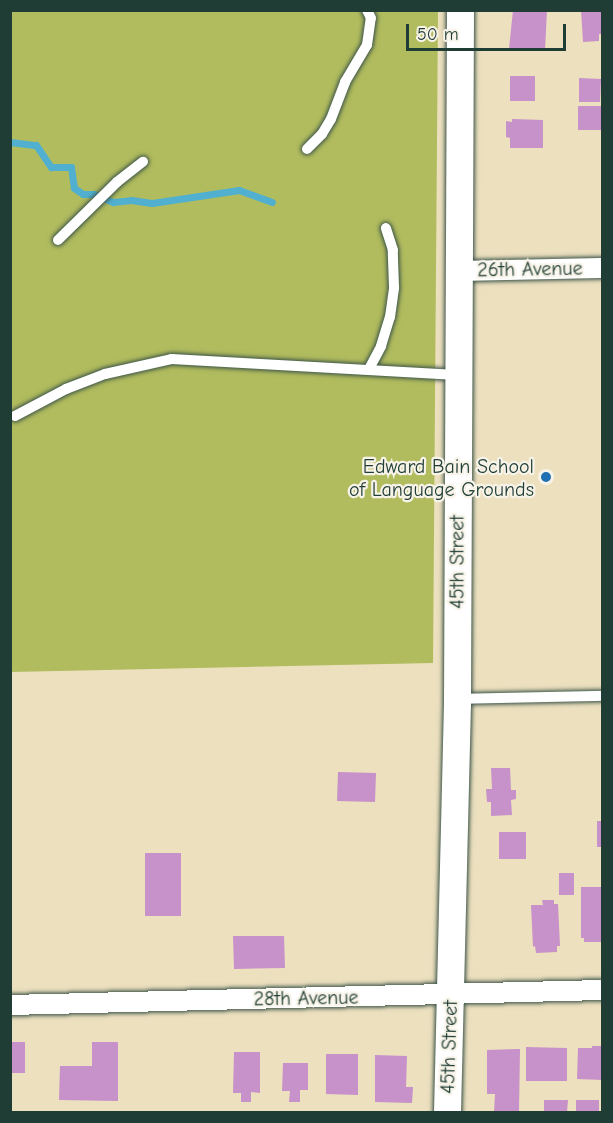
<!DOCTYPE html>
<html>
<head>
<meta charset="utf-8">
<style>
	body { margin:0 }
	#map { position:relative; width:613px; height:1123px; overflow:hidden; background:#ece0bf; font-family:"Comic Neue",sans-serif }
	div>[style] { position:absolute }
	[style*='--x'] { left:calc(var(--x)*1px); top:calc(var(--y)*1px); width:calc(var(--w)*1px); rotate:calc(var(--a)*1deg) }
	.green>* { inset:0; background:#b1bc5e }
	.stream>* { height:7px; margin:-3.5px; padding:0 3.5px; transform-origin:3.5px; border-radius:3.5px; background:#51b0cf }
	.building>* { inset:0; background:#c791c9 }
	.roads { filter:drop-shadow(0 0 2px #3e5549) drop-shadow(0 0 2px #3e5549) }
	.lane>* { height:10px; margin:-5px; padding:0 5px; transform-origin:5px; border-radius:5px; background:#fff }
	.street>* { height:20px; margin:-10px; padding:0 10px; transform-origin:10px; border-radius:10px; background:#fff }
	.secondary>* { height:27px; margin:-13.5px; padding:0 13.5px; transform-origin:13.5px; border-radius:13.5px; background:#fff }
	.dots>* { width:16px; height:16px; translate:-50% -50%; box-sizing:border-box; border:3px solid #f7f3e8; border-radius:50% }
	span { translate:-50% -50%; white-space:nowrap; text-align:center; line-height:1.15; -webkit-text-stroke:4.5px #f7f3e8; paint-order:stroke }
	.street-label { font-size:20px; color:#1f3d34 }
	.poi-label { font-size:20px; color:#1f3d34 }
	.right { translate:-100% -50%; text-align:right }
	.frame { position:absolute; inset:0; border:12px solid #1f3d34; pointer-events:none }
	.scale { position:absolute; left:406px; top:24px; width:160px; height:27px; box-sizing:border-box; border:3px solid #1f3d34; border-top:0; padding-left:8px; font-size:18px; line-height:21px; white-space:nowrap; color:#1f3d34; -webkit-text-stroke:4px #f7f3e8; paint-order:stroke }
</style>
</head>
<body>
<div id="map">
	<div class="green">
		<i style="clip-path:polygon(10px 11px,438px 11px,433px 663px,11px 672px)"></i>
	</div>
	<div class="stream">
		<i style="--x:10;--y:142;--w:26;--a:7"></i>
		<i style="--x:36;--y:145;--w:27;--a:56"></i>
		<i style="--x:51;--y:167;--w:20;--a:0"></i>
		<i style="--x:71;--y:167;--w:21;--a:82"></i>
		<i style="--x:74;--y:188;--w:11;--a:34"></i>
		<i style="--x:83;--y:194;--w:11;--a:0"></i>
		<i style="--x:94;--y:194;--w:21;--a:23"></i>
		<i style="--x:113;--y:202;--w:18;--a:-6"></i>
		<i style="--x:131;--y:200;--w:21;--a:8"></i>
		<i style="--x:152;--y:203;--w:88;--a:-8.5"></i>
		<i style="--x:239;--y:190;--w:35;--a:20"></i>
	</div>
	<div class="building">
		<i style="clip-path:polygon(513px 10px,547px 10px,545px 50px,509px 49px)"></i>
		<i style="clip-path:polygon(581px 10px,602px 10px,602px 34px,599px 34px,599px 41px,583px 42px)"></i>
		<i style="clip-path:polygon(510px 76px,535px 76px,535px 101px,510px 101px)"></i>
		<i style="clip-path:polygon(579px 78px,601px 79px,600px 102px,579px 102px)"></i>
		<i style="clip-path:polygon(578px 106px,601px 106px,601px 130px,578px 130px)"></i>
		<i style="clip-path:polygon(512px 119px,543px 120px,543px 148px,510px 148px,510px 138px,506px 137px,506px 121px,512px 122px)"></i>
		<i style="clip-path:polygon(491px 768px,510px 768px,511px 790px,516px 790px,516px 799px,511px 800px,512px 815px,491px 816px,491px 802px,487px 802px,486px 789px,492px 789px)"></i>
		<i style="clip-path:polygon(338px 772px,376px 773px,375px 802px,337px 801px)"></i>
		<i style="clip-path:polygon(597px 821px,602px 821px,602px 847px,597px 847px)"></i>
		<i style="clip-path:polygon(499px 832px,526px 832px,526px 859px,499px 859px)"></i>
		<i style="clip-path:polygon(145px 853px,181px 853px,181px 916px,145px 916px)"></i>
		<i style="clip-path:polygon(559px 873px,574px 873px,574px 895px,559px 895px)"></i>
		<i style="clip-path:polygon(581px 887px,602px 887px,602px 942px,584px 942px,584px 938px,581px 938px)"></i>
		<i style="clip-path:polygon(542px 900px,554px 900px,554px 904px,558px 904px,560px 946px,557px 946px,557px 952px,536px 953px,535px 946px,533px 947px,531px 905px,543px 905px)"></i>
		<i style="clip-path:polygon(233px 936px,284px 936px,285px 968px,234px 969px)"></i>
		<i style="clip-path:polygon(10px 1042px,25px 1042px,25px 1073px,10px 1073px)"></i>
		<i style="clip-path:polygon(92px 1042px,118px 1042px,118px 1101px,59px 1100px,60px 1066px,92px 1066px)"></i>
		<i style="clip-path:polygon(592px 1046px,602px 1046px,602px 1080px,577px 1079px,578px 1048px,592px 1048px)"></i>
		<i style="clip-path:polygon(526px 1047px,567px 1048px,567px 1081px,526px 1081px)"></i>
		<i style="clip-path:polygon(520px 1049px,519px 1112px,494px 1112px,495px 1094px,487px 1094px,487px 1050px)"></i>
		<i style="clip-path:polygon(234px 1052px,260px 1052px,260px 1093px,251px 1092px,251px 1102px,241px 1102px,241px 1093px,233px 1093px)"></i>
		<i style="clip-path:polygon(326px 1054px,358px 1054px,358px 1095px,326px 1094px)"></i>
		<i style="clip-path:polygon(375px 1055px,407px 1056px,406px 1087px,413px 1087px,412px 1103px,375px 1102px)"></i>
		<i style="clip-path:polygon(283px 1063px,308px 1063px,308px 1090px,300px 1090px,300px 1102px,289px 1102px,290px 1091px,282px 1091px)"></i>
		<i style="clip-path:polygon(544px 1100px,568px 1100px,567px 1112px,544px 1112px)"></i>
		<i style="clip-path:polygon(576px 1100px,599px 1100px,599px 1112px,576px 1112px)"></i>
	</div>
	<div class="roads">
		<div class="lane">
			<i style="--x:307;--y:149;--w:21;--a:-45"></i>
			<i style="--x:322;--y:134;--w:17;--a:-59"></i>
			<i style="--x:331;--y:119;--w:40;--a:-69"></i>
			<i style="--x:345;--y:82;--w:43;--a:-59.3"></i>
			<i style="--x:367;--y:45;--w:27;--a:-82"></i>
			<i style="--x:371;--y:18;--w:9;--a:-117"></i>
			<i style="--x:58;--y:240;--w:83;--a:-44.5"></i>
			<i style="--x:117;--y:182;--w:33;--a:-38"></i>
			<i style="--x:369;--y:369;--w:26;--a:-62"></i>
			<i style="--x:381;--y:346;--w:30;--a:-73"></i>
			<i style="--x:390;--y:317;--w:30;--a:-82"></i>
			<i style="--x:394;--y:287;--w:37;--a:-92"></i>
			<i style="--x:393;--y:250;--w:23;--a:-108"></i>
			<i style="--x:15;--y:416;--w:58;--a:-27.9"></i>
			<i style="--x:66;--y:389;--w:42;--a:-21"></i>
			<i style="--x:105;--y:374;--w:69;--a:-12.6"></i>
			<i style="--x:172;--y:359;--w:285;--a:3.2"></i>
			<i style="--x:457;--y:699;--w:145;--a:-1.2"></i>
		</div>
		<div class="street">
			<i style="--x:457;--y:271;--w:145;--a:-1.2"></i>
			<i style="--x:10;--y:1005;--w:592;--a:-1.45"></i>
		</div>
		<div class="secondary">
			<i style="--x:447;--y:1112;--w:413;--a:-88.6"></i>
			<i style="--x:457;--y:699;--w:689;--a:-89.75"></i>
		</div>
	</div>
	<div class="dots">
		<i style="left:546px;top:477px;background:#1f6fb2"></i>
	</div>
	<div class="street-label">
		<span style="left:530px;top:269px;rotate:-1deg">26th Avenue</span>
		<span style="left:457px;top:562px;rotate:-90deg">45th Street</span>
		<span style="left:306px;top:998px;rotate:-1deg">28th Avenue</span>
		<span style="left:449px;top:1047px;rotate:-88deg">45th Street</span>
	</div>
	<div class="poi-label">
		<span class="right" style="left:534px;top:478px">Edward Bain School<br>of Language Grounds</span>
	</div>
	<div class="frame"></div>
	<div class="scale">50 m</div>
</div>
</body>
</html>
